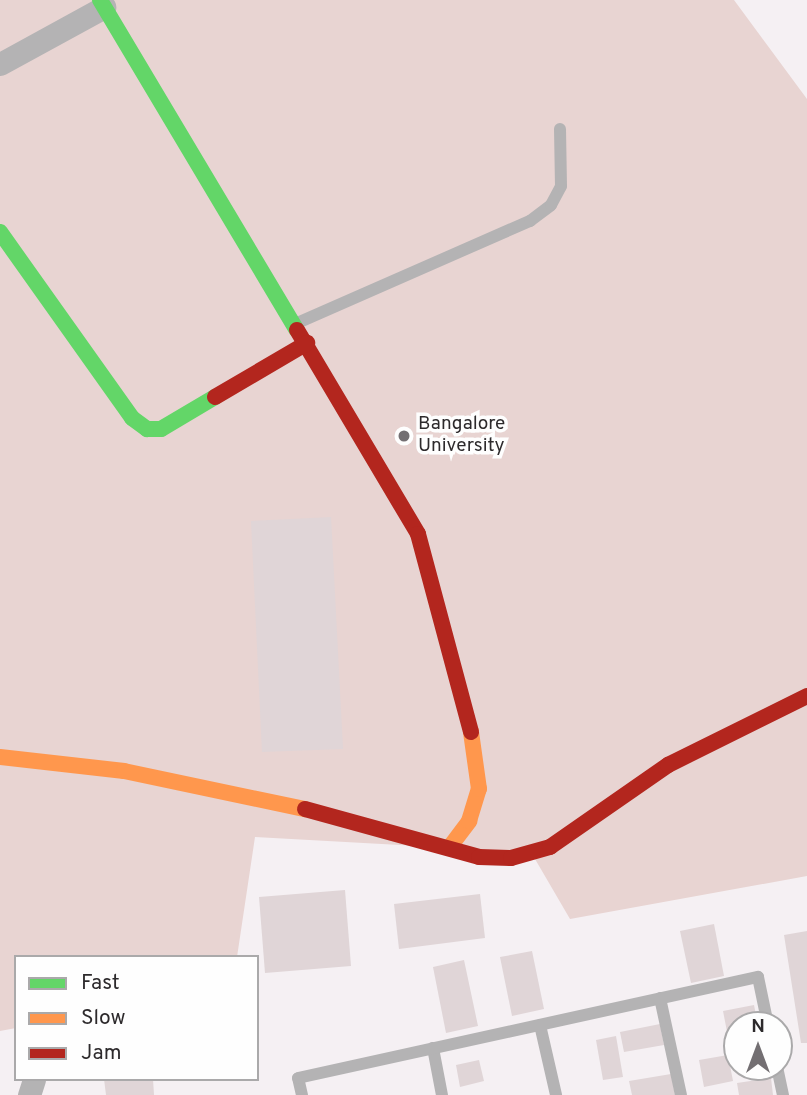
<!DOCTYPE html>
<html>
<head>
<meta charset="utf-8">
<style>
	body { margin:0 }
	#map { position:relative; width:807px; height:1095px; overflow:hidden; background:#f5f0f3; font-family:Overpass,sans-serif }
	div>[style] { position:absolute }
	[style*='--x'] { left:calc(var(--x)*1px); top:calc(var(--y)*1px); width:calc(var(--w)*1px); rotate:calc(var(--a)*1deg) }
	.green>* { inset:0; background:#e8d4d2 }
	.building>* { inset:0; background:#e0d5d7 }
	.lane>* { height:12px; margin:-6px; padding:0 6px; transform-origin:6px; border-radius:6px; background:#b4b3b4 }
	.street>* { height:23px; margin:-11.5px; padding:0 11.5px; transform-origin:11.5px; border-radius:11.5px; background:#b4b3b4 }
	.fast>* { height:16px; margin:-8px; padding:0 8px; transform-origin:8px; border-radius:8px; background:#63d668 }
	.slow>* { height:16px; margin:-8px; padding:0 8px; transform-origin:8px; border-radius:8px; background:#ff974d }
	.jam>* { height:16px; margin:-8px; padding:0 8px; transform-origin:8px; border-radius:8px; background:#b3261e }
	.dots>* { width:19px; height:19px; translate:-50% -50%; box-sizing:border-box; border:4px solid #fefefe; border-radius:50% }
	span { translate:-50% -50%; white-space:nowrap; text-align:center; line-height:1.15; -webkit-text-stroke:7px #fefefe; paint-order:stroke }
	.poi-label { font-size:19px; color:#2d2a2c }
	.left { translate:0 -50%; text-align:left }
	.legend { position:absolute; left:14px; top:955px; width:245px; height:126px; box-sizing:border-box; background:#fefefe; border:2px solid #aaa9aa; margin:0; padding:9px 12px; list-style:none; font-size:21px; color:#2d2a2c }
	.legend li { display:flex; align-items:center; gap:14px; height:35px }
	.legend b { width:35px; border:2px solid #aaa9aa }
	.north { position:absolute; left:723px; top:1011px; width:70px; height:70px; box-sizing:border-box; background:#fefefe; border:2px solid #aaa9aa; border-radius:50%; rotate:0deg; font-size:19px; font-weight:700; line-height:28px; text-align:center; color:#2d2a2c }
	.north::after { content:''; display:block; margin:auto; width:24px; height:32px; background:#736f72; clip-path:polygon(50% 0,100% 100%,50% 72%,0 100%) }
</style>
</head>
<body>
<div id="map">
	<div class="green">
		<i style="clip-path:polygon(0 0,734px 0,807px 99px,807px 876px,570px 919px,535px 859px,418px 846px,255px 837px,237px 957px,16px 957px,16px 1028px,0 1031px)"></i>
	</div>
	<div class="building">
		<i style="clip-path:polygon(331px 517px,343px 749px,262px 752px,251px 521px)"></i>
		<i style="clip-path:polygon(345px 890px,351px 966px,265px 973px,259px 897px)"></i>
		<i style="clip-path:polygon(480px 894px,485px 938px,399px 949px,394px 904px)"></i>
		<i style="clip-path:polygon(714px 924px,724px 976px,691px 983px,680px 931px)"></i>
		<i style="clip-path:polygon(807px 931px,807px 1043px,801px 1043px,784px 935px)"></i>
		<i style="clip-path:polygon(532px 951px,544px 1009px,512px 1016px,500px 957px)"></i>
		<i style="clip-path:polygon(464px 960px,478px 1026px,446px 1033px,433px 967px)"></i>
		<i style="clip-path:polygon(754px 1005px,758px 1025px,737px 1025px,737px 1051px,731px 1052px,723px 1011px)"></i>
		<i style="clip-path:polygon(660px 1024px,664px 1045px,624px 1052px,620px 1032px)"></i>
		<i style="clip-path:polygon(616px 1036px,623px 1077px,603px 1080px,596px 1040px)"></i>
		<i style="clip-path:polygon(728px 1055px,733px 1081px,704px 1087px,699px 1060px)"></i>
		<i style="clip-path:polygon(479px 1060px,484px 1081px,460px 1087px,456px 1065px)"></i>
		<i style="clip-path:polygon(671px 1074px,675px 1095px,632px 1095px,629px 1081px)"></i>
		<i style="clip-path:polygon(771px 1078px,773px 1095px,739px 1095px,737px 1083px)"></i>
		<i style="clip-path:polygon(104px 1079px,153px 1079px,154px 1095px,106px 1095px)"></i>
	</div>
	<div class="lane">
		<i style="--x:295;--y:324;--w:257;--a:-23.7"></i>
		<i style="--x:530;--y:221;--w:26;--a:-37"></i>
		<i style="--x:551;--y:205;--w:21;--a:-62"></i>
		<i style="--x:561;--y:186;--w:57;--a:-91"></i>
		<i style="--x:660;--y:998;--w:99;--a:77.8"></i>
		<i style="--x:540;--y:1025;--w:72;--a:77.1"></i>
		<i style="--x:433;--y:1048;--w:48;--a:79.2"></i>
		<i style="--x:777;--y:1067;--w:29;--a:78"></i>
		<i style="--x:302;--y:1095;--w:17;--a:-103"></i>
		<i style="--x:298;--y:1078;--w:471;--a:-12.4"></i>
		<i style="--x:758;--y:977;--w:49;--a:78.2"></i>
	</div>
	<div class="street">
		<i style="--x:0;--y:64;--w:119;--a:-28.7"></i>
		<i style="--x:29;--y:1095;--w:16;--a:-72"></i>
	</div>
	<div class="fast">
		<i style="--x:100;--y:0;--w:384;--a:59.2"></i>
		<i style="--x:0;--y:232;--w:228;--a:54.6"></i>
		<i style="--x:132;--y:418;--w:19;--a:36"></i>
		<i style="--x:147;--y:429;--w:14;--a:0"></i>
		<i style="--x:161;--y:429;--w:63;--a:-30.7"></i>
	</div>
	<div class="slow">
		<i style="--x:0;--y:757;--w:125;--a:6.4"></i>
		<i style="--x:124;--y:771;--w:185;--a:11.9"></i>
		<i style="--x:449;--y:848;--w:34;--a:-53"></i>
		<i style="--x:469;--y:821;--w:34;--a:-73"></i>
		<i style="--x:479;--y:789;--w:58;--a:-98"></i>
	</div>
	<div class="jam">
		<i style="--x:297;--y:330;--w:237;--a:59.3"></i>
		<i style="--x:418;--y:534;--w:205;--a:75"></i>
		<i style="--x:215;--y:397;--w:107;--a:-30.4"></i>
		<i style="--x:305;--y:809;--w:180;--a:15.4"></i>
		<i style="--x:479;--y:857;--w:32;--a:2"></i>
		<i style="--x:511;--y:858;--w:41;--a:-15.8"></i>
		<i style="--x:550;--y:847;--w:144;--a:-34.8"></i>
		<i style="--x:668;--y:765;--w:155;--a:-26.4"></i>
	</div>
	<div class="dots">
		<i style="left:404px;top:436px;background:#736f72"></i>
	</div>
	<div class="poi-label">
		<span class="left" style="left:418px;top:436px">Bangalore<br>University</span>
	</div>
	<ul class="legend">
	<li><b style="height:9px;background:#63d668"></b>Fast</li>
	<li><b style="height:9px;background:#ff974d"></b>Slow</li>
	<li><b style="height:9px;background:#b3261e"></b>Jam</li>
	</ul>
	<div class="north">N</div>
</div>
</body>
</html>
